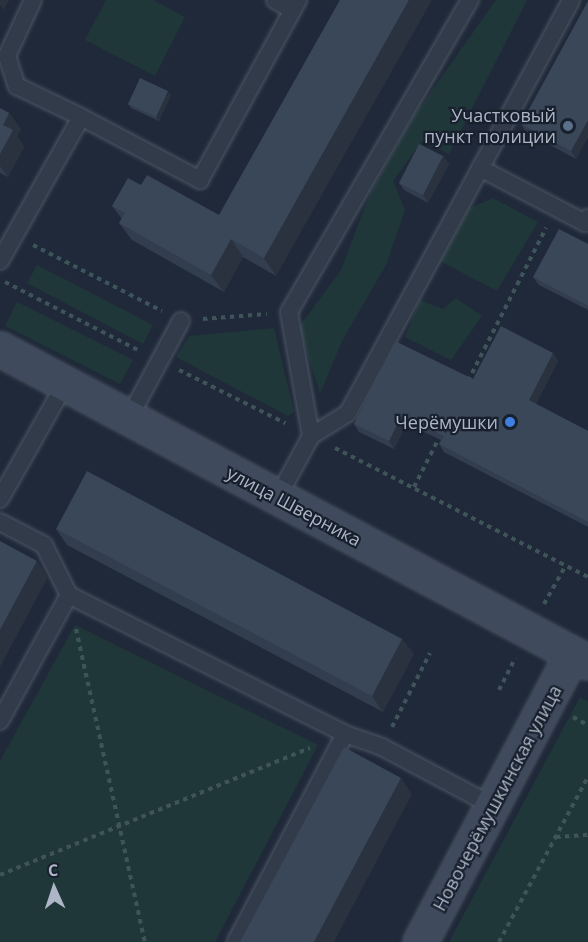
<!DOCTYPE html>
<html>
<head>
<meta charset="utf-8">
<style>
	body { margin:0 }
	#map { position:relative; width:588px; height:942px; overflow:hidden; background:#1f2939; font-family:"Open Sans",sans-serif }
	div>[style] { position:absolute }
	[style*='--x'] { left:calc(var(--x)*1px); top:calc(var(--y)*1px); width:calc(var(--w)*1px); rotate:calc(var(--a)*1deg) }
	.green>* { inset:0; background:#20373a }
	.path>* { height:4px; margin-top:-2px; transform-origin:0; background:repeating-linear-gradient(90deg,#3e5458 0 4.5px,transparent 0 9px) }
	.roads { filter:drop-shadow(0 0 2px #4d5664) drop-shadow(0 0 2px #4d5664) }
	.lane>* { height:16px; margin:-8px; padding:0 8px; transform-origin:8px; border-radius:8px; background:#323b49 }
	.secondary>* { height:33px; margin:-16.5px; padding:0 16.5px; transform-origin:16.5px; border-radius:16.5px; background:#404a5d }
	.wall>* { inset:0; background:#323d4d }
	.shaded-wall>* { inset:0; background:#29323e }
	.building>* { inset:0; background:#3a4759 }
	.dots>* { width:16px; height:16px; translate:-50% -50%; box-sizing:border-box; border:3px solid #18202e; border-radius:50% }
	span { translate:-50% -50%; white-space:nowrap; text-align:center; line-height:1.15; -webkit-text-stroke:4.5px #18202e; paint-order:stroke }
	.poi-label { font-size:18px; color:#acb6c6 }
	.right { translate:-100% -50%; text-align:right }
	.street-label { font-size:18px; color:#acb6c6 }
	.north { position:absolute; left:24px; top:858px; width:60px; height:60px; -webkit-text-stroke:4px #18202e; paint-order:stroke; rotate:357deg; font-size:16px; font-weight:700; line-height:24px; text-align:center; color:#acb6c6 }
	.north::after { content:''; display:block; margin:auto; width:21px; height:27px; background:#acb6c6; clip-path:polygon(50% 0,100% 100%,50% 72%,0 100%) }
</style>
</head>
<body>
<div id="map">
	<div class="green">
		<i style="clip-path:polygon(106px 0,153px 0,185px 17px,155px 76px,85px 40px)"></i>
		<i style="clip-path:polygon(496px 0,527px 0,449px 154px,422px 141px,393px 181px,405px 210px,386px 265px,342px 341px,320px 394px,299px 327px,341px 270px,370px 194px,411px 120px)"></i>
		<i style="clip-path:polygon(493px 198px,538px 222px,497px 291px,440px 261px,470px 208px)"></i>
		<i style="clip-path:polygon(37px 265px,153px 325px,143px 344px,27px 283px)"></i>
		<i style="clip-path:polygon(456px 298px,482px 316px,451px 360px,405px 337px,420px 300px,443px 309px)"></i>
		<i style="clip-path:polygon(17px 302px,133px 360px,120px 384px,5px 326px)"></i>
		<i style="clip-path:polygon(274px 328px,294px 412px,288px 416px,176px 357px,189px 336px)"></i>
		<i style="clip-path:polygon(75px 625px,318px 745px,215px 942px,0 942px,0 761px)"></i>
		<i style="clip-path:polygon(580px 697px,588px 702px,588px 942px,449px 942px)"></i>
	</div>
	<div class="path">
		<i style="--x:33;--y:245;--w:145;--a:27.1"></i>
		<i style="--x:5;--y:282;--w:152;--a:27.1"></i>
		<i style="--x:203;--y:319;--w:64;--a:-4.5"></i>
		<i style="--x:179;--y:370;--w:119;--a:26.6"></i>
		<i style="--x:468;--y:381;--w:172;--a:-63"></i>
		<i style="--x:335;--y:448;--w:284;--a:27"></i>
		<i style="--x:414;--y:487;--w:57;--a:-63"></i>
		<i style="--x:544;--y:604;--w:45;--a:-60.6"></i>
		<i style="--x:76;--y:629;--w:321;--a:77.6"></i>
		<i style="--x:499;--y:690;--w:36;--a:-63"></i>
		<i style="--x:573;--y:717;--w:17;--a:28"></i>
		<i style="--x:392;--y:727;--w:83;--a:-62.8"></i>
		<i style="--x:556;--y:837;--w:32;--a:-4"></i>
		<i style="--x:0;--y:875;--w:335;--a:-22.3"></i>
		<i style="--x:499;--y:942;--w:187;--a:-61.7"></i>
	</div>
	<div class="roads">
		<div class="lane">
			<i style="--x:33;--y:0;--w:62;--a:114.9"></i>
			<i style="--x:7;--y:56;--w:32;--a:72"></i>
			<i style="--x:17;--y:86;--w:71;--a:25.8"></i>
			<i style="--x:275;--y:0;--w:20;--a:30"></i>
			<i style="--x:480;--y:168;--w:119;--a:27.6"></i>
			<i style="--x:585;--y:223;--w:6;--a:-59"></i>
			<i style="--x:0;--y:261;--w:165;--a:-60.6"></i>
			<i style="--x:81;--y:117;--w:135;--a:27.9"></i>
			<i style="--x:200;--y:180;--w:205;--a:-61.4"></i>
			<i style="--x:129;--y:418;--w:110;--a:-61.8"></i>
			<i style="--x:311;--y:436;--w:44;--a:-31.9"></i>
			<i style="--x:348;--y:413;--w:469;--a:-61.6"></i>
			<i style="--x:278;--y:497;--w:69;--a:-61.6"></i>
			<i style="--x:311;--y:436;--w:126;--a:-100.1"></i>
			<i style="--x:289;--y:312;--w:361;--a:-59.9"></i>
			<i style="--x:0;--y:499;--w:132;--a:-60.5"></i>
			<i style="--x:0;--y:522;--w:50;--a:27.6"></i>
			<i style="--x:44;--y:545;--w:56;--a:63.4"></i>
			<i style="--x:0;--y:721;--w:144;--a:-61.3"></i>
			<i style="--x:69;--y:595;--w:309;--a:26.7"></i>
			<i style="--x:345;--y:734;--w:235;--a:117.7"></i>
			<i style="--x:345;--y:734;--w:39;--a:19"></i>
			<i style="--x:382;--y:747;--w:126;--a:28"></i>
		</div>
		<div class="secondary">
			<i style="--x:0;--y:349;--w:666;--a:28.03"></i>
			<i style="--x:420;--y:942;--w:326;--a:-62.2"></i>
		</div>
	</div>
	<div class="wall">
		<i style="clip-path:polygon(340px 0,276px 276px,243px 257px,224px 292px,132px 240px,119px 223px,122px 219px,112px 206px,141px 185px,219px 215px)"></i>
		<i style="clip-path:polygon(588px 1px,588px 137px,576px 159px,526px 132px,521px 124px)"></i>
		<i style="clip-path:polygon(171px 95px,159px 121px,131px 108px,128px 104px)"></i>
		<i style="clip-path:polygon(0 108px,9px 113px,21px 129px,17px 136px,24px 147px,8px 177px,0 173px)"></i>
		<i style="clip-path:polygon(443px 156px,449px 164px,428px 203px,404px 190px,399px 183px)"></i>
		<i style="clip-path:polygon(588px 244px,588px 310px,539px 285px,533px 277px)"></i>
		<i style="clip-path:polygon(553px 353px,558px 361px,536px 404px,588px 431px,588px 527px,444px 452px,439px 444px,441px 440px,407px 424px,394px 449px,359px 432px,354px 424px,473px 379px)"></i>
		<i style="clip-path:polygon(56px 529px,402px 639px,414px 654px,383px 712px,67px 545px)"></i>
	</div>
	<div class="shaded-wall">
		<i style="clip-path:polygon(0 0,9px 0,4px 10px,0 5px)"></i>
		<i style="clip-path:polygon(409px 0,432px 0,276px 276px,264px 258px)"></i>
		<i style="clip-path:polygon(168px 91px,171px 95px,159px 121px,156px 117px)"></i>
		<i style="clip-path:polygon(9px 113px,21px 129px,17px 136px,24px 147px,8px 177px,0 166px,0 154px,3px 125px)"></i>
		<i style="clip-path:polygon(588px 120px,588px 137px,576px 159px,571px 151px)"></i>
		<i style="clip-path:polygon(443px 156px,449px 164px,428px 203px,423px 195px)"></i>
		<i style="clip-path:polygon(231px 239px,243px 257px,224px 292px,211px 275px)"></i>
		<i style="clip-path:polygon(553px 353px,558px 361px,534px 408px,529px 400px)"></i>
		<i style="clip-path:polygon(401px 416px,407px 424px,394px 449px,389px 441px)"></i>
		<i style="clip-path:polygon(37px 561px,48px 577px,0 667px,0 630px)"></i>
		<i style="clip-path:polygon(402px 639px,414px 654px,383px 712px,372px 696px)"></i>
		<i style="clip-path:polygon(401px 778px,412px 794px,334px 942px,314px 942px)"></i>
	</div>
	<div class="building">
		<i style="clip-path:polygon(340px 0,409px 0,264px 258px,231px 239px,211px 275px,119px 223px,125px 213px,112px 206px,128px 178px,141px 185px,147px 175px,219px 215px)"></i>
		<i style="clip-path:polygon(588px 1px,588px 120px,571px 151px,521px 124px)"></i>
		<i style="clip-path:polygon(140px 78px,168px 91px,156px 117px,128px 104px)"></i>
		<i style="clip-path:polygon(0 108px,9px 113px,3px 125px,13px 130px,0 154px)"></i>
		<i style="clip-path:polygon(419px 144px,443px 156px,423px 195px,399px 183px)"></i>
		<i style="clip-path:polygon(559px 229px,588px 244px,588px 306px,533px 277px)"></i>
		<i style="clip-path:polygon(501px 326px,553px 353px,529px 400px,588px 431px,588px 522px,439px 444px,444px 436px,401px 416px,389px 441px,354px 424px,395px 341px,473px 379px)"></i>
		<i style="clip-path:polygon(87px 471px,402px 639px,372px 696px,56px 529px)"></i>
		<i style="clip-path:polygon(0 541px,37px 561px,0 630px)"></i>
		<i style="clip-path:polygon(344px 747px,401px 778px,314px 942px,240px 942px)"></i>
	</div>
	<div class="dots">
		<i style="left:568px;top:126px;background:#5c6f8a"></i>
		<i style="left:510px;top:422px;background:#3f7fe0"></i>
	</div>
	<div class="poi-label">
		<span class="right" style="left:556px;top:126px">Участковый<br>пункт полиции</span>
		<span class="right" style="left:498px;top:422px">Черёмушки</span>
	</div>
	<div class="street-label">
		<span style="left:294px;top:506px;rotate:28deg">улица Шверника</span>
		<span style="left:497px;top:798px;rotate:-62deg">Новочерёмушкинская улица</span>
	</div>
	<div class="north">С</div>
</div>
</body>
</html>
